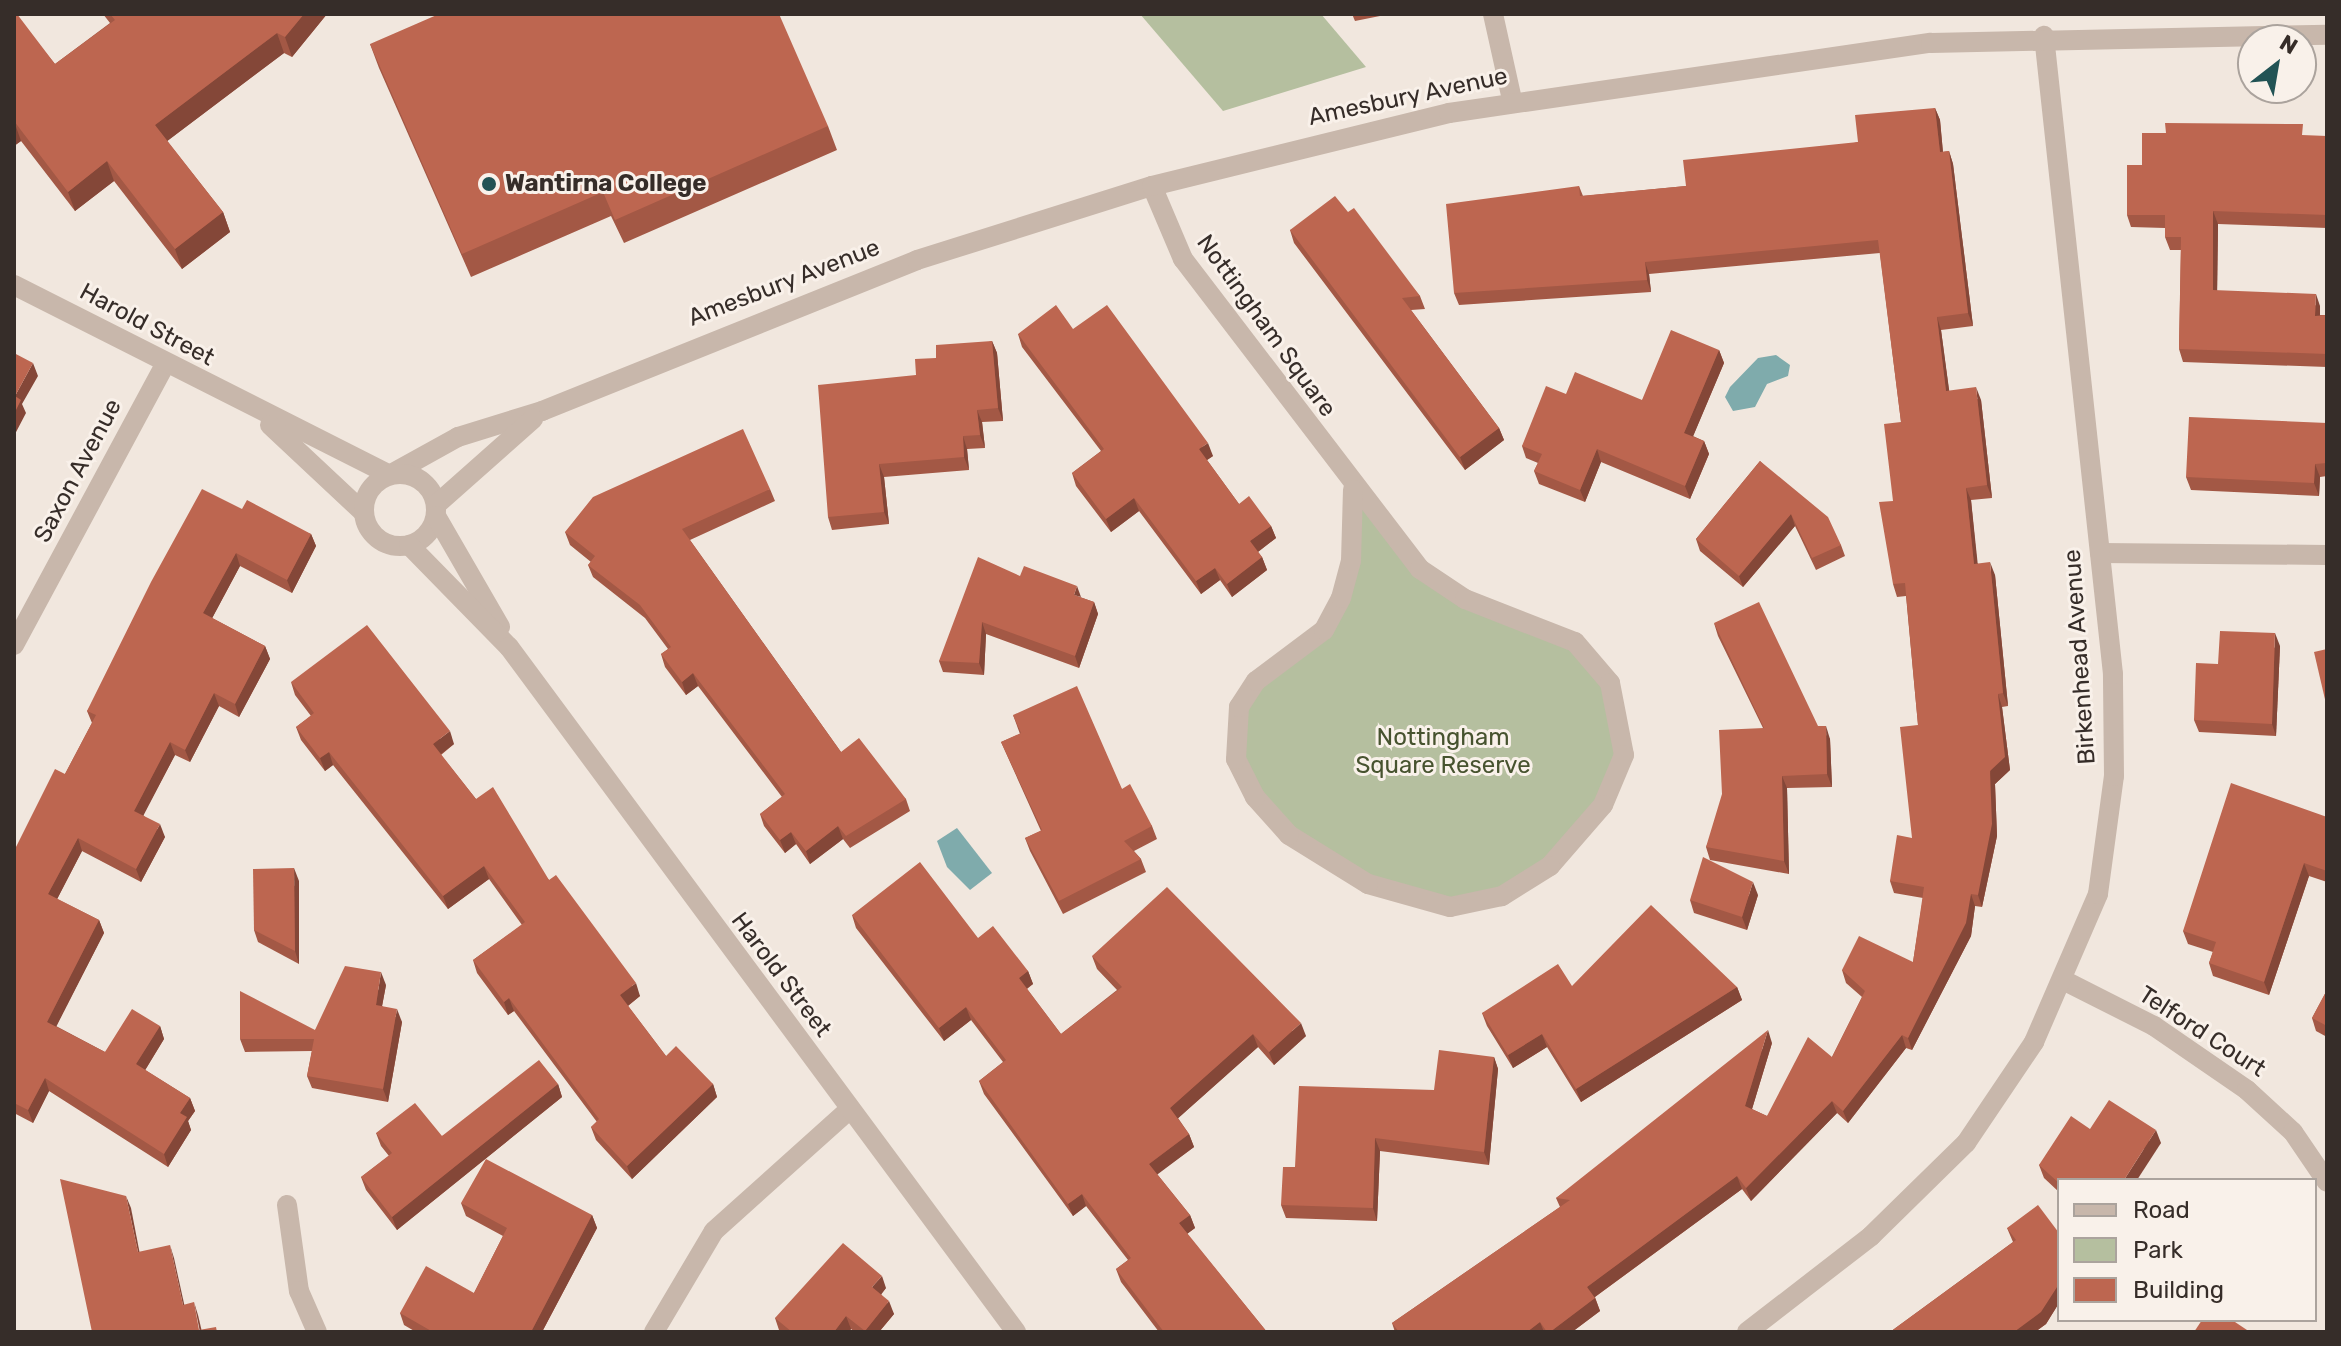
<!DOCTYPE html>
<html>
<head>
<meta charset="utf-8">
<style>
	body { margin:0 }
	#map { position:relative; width:2341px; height:1346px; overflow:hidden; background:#f1e7de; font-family:Rubik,sans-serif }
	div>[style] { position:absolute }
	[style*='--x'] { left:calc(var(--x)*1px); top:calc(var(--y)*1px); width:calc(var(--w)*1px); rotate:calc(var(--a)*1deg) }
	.green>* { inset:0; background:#b5bf9f }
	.water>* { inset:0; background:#7fabac }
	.minor>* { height:20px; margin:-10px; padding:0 10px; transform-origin:10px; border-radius:10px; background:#c8b7ab }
	.tertiary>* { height:20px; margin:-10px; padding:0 10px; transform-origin:10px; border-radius:10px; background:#c8b7ab }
	.tertiary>.ring { margin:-10px; padding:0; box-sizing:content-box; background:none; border:20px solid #c8b7ab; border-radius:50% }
	.wall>* { inset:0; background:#a35845 }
	.shaded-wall>* { inset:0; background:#844738 }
	.building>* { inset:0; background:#bd6650 }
	.dots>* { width:22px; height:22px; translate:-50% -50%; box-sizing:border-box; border:4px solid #f9f1ea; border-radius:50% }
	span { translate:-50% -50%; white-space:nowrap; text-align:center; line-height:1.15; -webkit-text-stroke:6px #f9f1ea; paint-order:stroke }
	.street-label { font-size:24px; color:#362d29 }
	.poi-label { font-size:24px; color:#362d29; font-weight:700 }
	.left { translate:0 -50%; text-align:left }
	.park-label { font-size:24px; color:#47532f }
	.frame { position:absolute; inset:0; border:16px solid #362d29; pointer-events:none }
	.legend { position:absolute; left:2057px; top:1178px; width:260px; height:144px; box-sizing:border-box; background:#f9f1ea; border:2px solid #aba39d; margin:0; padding:10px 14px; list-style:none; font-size:24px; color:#362d29 }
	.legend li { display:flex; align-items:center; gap:16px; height:40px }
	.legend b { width:40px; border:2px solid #aba39d }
	.north { position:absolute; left:2237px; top:24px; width:80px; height:80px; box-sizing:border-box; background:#f9f1ea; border:2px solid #aba39d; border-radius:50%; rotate:31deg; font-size:22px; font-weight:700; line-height:32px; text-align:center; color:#362d29 }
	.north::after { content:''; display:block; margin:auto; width:28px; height:36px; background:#225355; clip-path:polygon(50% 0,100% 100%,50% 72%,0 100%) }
</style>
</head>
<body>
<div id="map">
	<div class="green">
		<i style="clip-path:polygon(1140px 14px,1321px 14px,1366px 67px,1223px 111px)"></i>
		<i style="clip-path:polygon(1353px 490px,1420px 569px,1575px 642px,1619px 712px,1615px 781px,1550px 866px,1450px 907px,1312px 852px,1244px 779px,1239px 707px,1335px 610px)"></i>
	</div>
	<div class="water">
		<i style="clip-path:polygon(1776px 355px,1790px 365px,1788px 376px,1767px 384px,1755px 407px,1733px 411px,1725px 397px,1730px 387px,1758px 358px)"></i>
		<i style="clip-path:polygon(957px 828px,992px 873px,970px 890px,947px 867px,937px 841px)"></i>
	</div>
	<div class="minor">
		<i style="--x:1493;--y:14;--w:88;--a:77.5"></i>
		<i style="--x:1152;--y:186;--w:79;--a:67"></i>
		<i style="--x:1183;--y:259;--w:390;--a:52.6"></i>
		<i style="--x:1420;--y:569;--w:54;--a:33.7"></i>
		<i style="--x:1465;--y:599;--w:118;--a:21.4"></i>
		<i style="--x:1575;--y:642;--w:54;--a:49.5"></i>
		<i style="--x:1610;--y:683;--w:73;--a:79"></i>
		<i style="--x:1624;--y:755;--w:54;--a:112.8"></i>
		<i style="--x:1603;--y:805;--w:81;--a:131"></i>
		<i style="--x:1550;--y:866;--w:57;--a:148"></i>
		<i style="--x:1502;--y:896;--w:53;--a:168.1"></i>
		<i style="--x:1450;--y:907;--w:85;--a:-164.3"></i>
		<i style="--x:1368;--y:884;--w:93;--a:-148.2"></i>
		<i style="--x:1289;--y:835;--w:51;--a:-131.8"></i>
		<i style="--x:1255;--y:797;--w:42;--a:-116.6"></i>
		<i style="--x:1236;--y:759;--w:52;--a:-86.7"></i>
		<i style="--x:1239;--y:707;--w:31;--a:-57"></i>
		<i style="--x:1256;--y:681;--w:85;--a:-36.9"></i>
		<i style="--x:1324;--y:630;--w:36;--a:-62"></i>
		<i style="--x:1341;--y:598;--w:38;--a:-75"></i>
		<i style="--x:1351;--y:561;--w:71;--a:-88.4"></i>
		<i style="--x:2100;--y:553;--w:227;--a:0.5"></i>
		<i style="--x:14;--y:645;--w:319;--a:-61.7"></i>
		<i style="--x:2065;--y:981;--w:100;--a:26.8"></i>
		<i style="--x:2154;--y:1026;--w:113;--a:34.5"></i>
		<i style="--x:2247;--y:1090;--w:62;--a:42.4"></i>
		<i style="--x:2293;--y:1132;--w:60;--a:55.8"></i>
		<i style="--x:287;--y:1205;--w:87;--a:82.1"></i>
		<i style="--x:299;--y:1291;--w:45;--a:66.3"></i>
		<i style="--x:654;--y:1332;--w:117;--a:-59.3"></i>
		<i style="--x:714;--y:1231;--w:183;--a:-41.9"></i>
		<i style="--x:1747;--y:1332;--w:157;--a:-37.7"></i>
		<i style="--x:1871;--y:1236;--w:133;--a:-44.4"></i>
		<i style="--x:1966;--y:1143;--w:122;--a:-56"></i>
		<i style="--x:2034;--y:1042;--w:161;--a:-66.6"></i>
		<i style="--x:2098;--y:894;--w:119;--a:-82.3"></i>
		<i style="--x:2114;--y:776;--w:102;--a:-90.6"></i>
		<i style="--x:2113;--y:674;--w:642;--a:-96.17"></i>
	</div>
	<div class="tertiary">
		<i style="--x:14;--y:285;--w:421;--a:26.8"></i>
		<i style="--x:270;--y:425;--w:127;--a:43.1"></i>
		<i style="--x:393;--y:473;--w:74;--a:-29"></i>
		<i style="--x:458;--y:437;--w:88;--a:-17.2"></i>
		<i style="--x:542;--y:411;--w:404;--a:-21.9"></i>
		<i style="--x:917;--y:260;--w:246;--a:-17.5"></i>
		<i style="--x:1152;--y:186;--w:306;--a:-13.8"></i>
		<i style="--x:1449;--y:113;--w:487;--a:-8.3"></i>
		<i style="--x:1931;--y:43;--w:396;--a:-1.2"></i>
		<i class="ring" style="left:364px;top:474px;width:52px;height:52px"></i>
		<i style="--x:436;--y:505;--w:130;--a:-41.6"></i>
		<i style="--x:436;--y:516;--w:128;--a:60"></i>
		<i style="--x:409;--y:545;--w:143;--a:45.6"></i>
		<i style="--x:509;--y:647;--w:852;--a:53.49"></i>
	</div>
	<div class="wall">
		<i style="clip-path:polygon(14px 14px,55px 64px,110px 23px,103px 14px,327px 14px,292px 57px,284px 53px,167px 141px,223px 212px,230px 232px,182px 269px,114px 181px,75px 211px,21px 141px,14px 146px)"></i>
		<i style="clip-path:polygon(1352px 14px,1390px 14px,1355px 21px)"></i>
		<i style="clip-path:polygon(370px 44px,828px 126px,837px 150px,624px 243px,611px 216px,471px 277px,379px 68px)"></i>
		<i style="clip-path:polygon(1935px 108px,1940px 120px,1943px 152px,1949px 151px,1953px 164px,1973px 326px,1941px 330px,1949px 391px,1981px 400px,1992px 498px,1971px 500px,1977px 563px,1995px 575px,2008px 706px,2002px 707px,2010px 770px,1995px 784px,1997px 836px,1982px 907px,1975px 906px,1971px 936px,1912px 1050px,1906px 1048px,1848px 1123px,1837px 1113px,1751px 1201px,1742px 1189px,1595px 1297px,1600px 1311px,1572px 1332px,1395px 1332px,1392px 1323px,1560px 1207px,1556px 1198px,1772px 1043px,1752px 1109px,1767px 1116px,1832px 1057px,1862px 997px,1846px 983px,1842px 970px,1913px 962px,1923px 898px,1894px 893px,1890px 881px,1912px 838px,1918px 725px,1906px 596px,1897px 597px,1893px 584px,1893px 501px,1901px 422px,1880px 253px,1649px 274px,1651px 292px,1459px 305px,1454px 293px,1579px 186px,1583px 196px,1686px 186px,1858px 142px)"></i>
		<i style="clip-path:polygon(2307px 136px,2327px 136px,2327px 228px,2218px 224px,2217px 291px,2320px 306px,2320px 315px,2327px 315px,2327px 367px,2183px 362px,2179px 349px,2181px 250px,2170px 250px,2165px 237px,2165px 228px,2131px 227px,2127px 215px,2142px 165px)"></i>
		<i style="clip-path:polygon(1348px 212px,1420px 296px,1425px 309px,1411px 310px,1499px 428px,1504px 440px,1465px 470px,1294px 243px,1290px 230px)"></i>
		<i style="clip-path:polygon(1073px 329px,1213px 456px,1207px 460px,1239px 504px,1271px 526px,1276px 538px,1258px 552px,1262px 557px,1267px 570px,1232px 597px,1220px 580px,1201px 594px,1139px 511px,1111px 532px,1076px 486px,1072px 473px,1101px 451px,1022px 347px,1018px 334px)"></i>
		<i style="clip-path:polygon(992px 341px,997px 353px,1003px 421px,982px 422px,985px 448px,967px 449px,969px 470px,884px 477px,889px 524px,832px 530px,828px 517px,916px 375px,936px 358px)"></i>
		<i style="clip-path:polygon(1719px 350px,1724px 363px,1693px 436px,1704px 441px,1709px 454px,1690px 499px,1601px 462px,1585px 502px,1539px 484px,1534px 471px,1538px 463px,1526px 458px,1522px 446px,1566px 394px,1642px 400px)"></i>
		<i style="clip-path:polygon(2327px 423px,2327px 476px,2320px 477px,2319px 496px,2191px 490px,2186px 477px)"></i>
		<i style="clip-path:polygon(1760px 461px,1841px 545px,1845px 556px,1816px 570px,1795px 526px,1743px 587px,1700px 551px,1696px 539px)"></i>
		<i style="clip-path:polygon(770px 489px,775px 501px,690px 540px,841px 752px,906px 799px,910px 811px,850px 848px,843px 839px,810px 864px,796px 844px,785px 853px,764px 826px,760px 814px,782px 797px,698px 686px,686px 695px,665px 667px,661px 654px,668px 649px,645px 618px,593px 577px,588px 565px,591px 562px,570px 545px,565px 532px)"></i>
		<i style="clip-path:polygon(242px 509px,311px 534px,316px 546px,292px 593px,240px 566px,212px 618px,265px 646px,270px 659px,239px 717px,219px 706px,190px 762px,175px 755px,143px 815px,165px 837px,141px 882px,82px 851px,57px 899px,99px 920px,104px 933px,56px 1026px,105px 1052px,160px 1026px,164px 1039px,145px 1070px,190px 1098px,195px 1111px,188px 1121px,191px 1130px,168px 1167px,49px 1091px,33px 1123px,14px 1113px,14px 851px,65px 774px,92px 723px,87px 711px)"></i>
		<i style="clip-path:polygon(1020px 576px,1094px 602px,1098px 614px,1079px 668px,986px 634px,984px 675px,943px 672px,939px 661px)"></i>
		<i style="clip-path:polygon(1714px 623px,1830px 739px,1832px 787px,1787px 788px,1789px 874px,1710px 860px,1706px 847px,1763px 728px,1718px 636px)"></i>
		<i style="clip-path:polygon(2280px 646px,2276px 736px,2199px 732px,2194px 720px,2218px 664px)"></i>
		<i style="clip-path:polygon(291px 682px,454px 744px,441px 755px,476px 799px,549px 880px,640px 996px,628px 1006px,666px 1056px,713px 1084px,717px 1097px,632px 1179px,596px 1140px,591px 1127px,597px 1122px,514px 1011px,508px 1015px,477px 973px,473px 960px,522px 925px,489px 879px,448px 909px,333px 765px,325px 771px,301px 740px,296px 727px,311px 716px,295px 695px)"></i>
		<i style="clip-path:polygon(1013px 715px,1122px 789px,1152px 826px,1157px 839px,1134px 851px,1141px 859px,1146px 872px,1063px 914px,1030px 851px,1025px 838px,1041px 831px,1001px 742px,1020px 734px)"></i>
		<i style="clip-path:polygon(2327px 817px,2327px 882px,2309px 876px,2269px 995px,2213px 976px,2209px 963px,2213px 952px,2188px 944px,2183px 931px)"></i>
		<i style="clip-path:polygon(299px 881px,299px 964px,258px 942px,254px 930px)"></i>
		<i style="clip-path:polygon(1758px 895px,1747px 930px,1694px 913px,1690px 900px)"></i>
		<i style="clip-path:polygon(852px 915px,978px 938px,1028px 971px,1033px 984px,1027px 989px,1061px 1034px,1117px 990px,1097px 969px,1092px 956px,1306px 1036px,1274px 1065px,1258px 1047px,1178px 1118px,1189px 1134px,1194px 1147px,1157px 1174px,1190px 1215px,1195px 1228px,1187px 1234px,1267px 1332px,1159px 1332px,1121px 1282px,1116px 1269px,1128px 1260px,1086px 1206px,1073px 1216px,984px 1094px,979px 1081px,1003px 1062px,971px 1020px,944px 1041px,856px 928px)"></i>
		<i style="clip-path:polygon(386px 985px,382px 1006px,402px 1022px,388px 1102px,312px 1088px,307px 1076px,312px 1051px,245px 1052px,240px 1039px,315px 1030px)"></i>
		<i style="clip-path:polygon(1572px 986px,1737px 987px,1742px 1000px,1581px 1102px,1547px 1047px,1513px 1068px,1487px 1026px,1482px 1013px)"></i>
		<i style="clip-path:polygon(2327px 990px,2327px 1037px,2316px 1031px,2312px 1018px)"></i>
		<i style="clip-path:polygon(1494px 1057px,1498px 1069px,1489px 1165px,1380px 1151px,1377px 1221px,1286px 1218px,1281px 1205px,1434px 1090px)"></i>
		<i style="clip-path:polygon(558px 1084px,562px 1097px,397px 1230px,366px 1190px,361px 1177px,389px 1156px,381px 1146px,376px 1133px,442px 1136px)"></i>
		<i style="clip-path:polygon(2090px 1129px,2161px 1143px,2059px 1180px,2059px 1192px,2044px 1178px,2039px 1165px)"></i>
		<i style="clip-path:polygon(461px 1203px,592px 1215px,597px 1228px,542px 1332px,416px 1332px,404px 1325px,400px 1313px,474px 1293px,503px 1236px,466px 1216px)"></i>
		<i style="clip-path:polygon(2007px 1228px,2059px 1233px,2059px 1303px,2046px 1324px,2035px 1332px,1890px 1332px,2013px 1242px)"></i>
		<i style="clip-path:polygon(886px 1288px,881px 1294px,894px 1314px,879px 1332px,855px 1332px,851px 1329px,849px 1332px,781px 1332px,779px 1330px,775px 1318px)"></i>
	</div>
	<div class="shaded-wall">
		<i style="clip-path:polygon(304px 14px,327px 14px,292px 57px,285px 37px)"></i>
		<i style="clip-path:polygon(277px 33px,284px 53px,162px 145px,155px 125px)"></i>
		<i style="clip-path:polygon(1935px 108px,1940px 120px,1944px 165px,1940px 152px)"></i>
		<i style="clip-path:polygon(14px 121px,21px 141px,14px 146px)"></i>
		<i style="clip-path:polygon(1949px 151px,1953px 164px,1973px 326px,1968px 313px)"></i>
		<i style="clip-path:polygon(107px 161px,114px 181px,75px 211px,68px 192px)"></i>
		<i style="clip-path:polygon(2213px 211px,2218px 224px,2217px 303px,2213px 290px)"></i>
		<i style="clip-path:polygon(223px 212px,230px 232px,182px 269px,175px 249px)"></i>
		<i style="clip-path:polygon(1645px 262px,1649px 274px,1651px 292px,1647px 280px)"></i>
		<i style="clip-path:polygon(2316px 294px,2320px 306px,2320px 329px,2315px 316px)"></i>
		<i style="clip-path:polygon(1937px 317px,1941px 330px,1951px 404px,1946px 391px)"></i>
		<i style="clip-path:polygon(992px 341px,997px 353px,1003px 421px,998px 408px)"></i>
		<i style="clip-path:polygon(1719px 350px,1724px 363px,1689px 446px,1684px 433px)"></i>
		<i style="clip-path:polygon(33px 363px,38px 376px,22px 404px,26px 413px,14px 436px,15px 396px)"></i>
		<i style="clip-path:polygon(1976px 387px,1981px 400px,1992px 498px,1987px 485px)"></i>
		<i style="clip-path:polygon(977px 410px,982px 422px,985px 448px,980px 435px)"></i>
		<i style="clip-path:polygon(1499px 428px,1504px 440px,1465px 470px,1460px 457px)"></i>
		<i style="clip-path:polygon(963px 436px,967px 449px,969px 470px,964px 457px)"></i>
		<i style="clip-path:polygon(1704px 441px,1709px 454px,1690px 499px,1685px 486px)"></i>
		<i style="clip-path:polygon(1208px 443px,1213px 456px,1204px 462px,1199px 449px)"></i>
		<i style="clip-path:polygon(1597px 449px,1601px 462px,1585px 502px,1580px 490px)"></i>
		<i style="clip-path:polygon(879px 464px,884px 477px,889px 524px,884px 512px)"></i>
		<i style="clip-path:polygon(2315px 464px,2320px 477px,2319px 496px,2314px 483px)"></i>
		<i style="clip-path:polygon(1966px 488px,1971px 500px,1979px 576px,1974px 564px)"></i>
		<i style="clip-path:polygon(1134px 498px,1139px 511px,1111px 532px,1106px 519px)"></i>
		<i style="clip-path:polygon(1791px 514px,1795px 526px,1743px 587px,1739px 576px)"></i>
		<i style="clip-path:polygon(1271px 526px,1276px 538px,1255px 554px,1250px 541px)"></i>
		<i style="clip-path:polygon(311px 534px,316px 546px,292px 593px,287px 580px)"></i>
		<i style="clip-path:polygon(236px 553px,240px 566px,208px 626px,203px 613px)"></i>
		<i style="clip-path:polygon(1262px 557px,1267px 570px,1232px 597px,1227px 584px)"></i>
		<i style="clip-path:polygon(1990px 562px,1995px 575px,2008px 706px,2003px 693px)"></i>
		<i style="clip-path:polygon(1215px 568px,1220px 580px,1201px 594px,1196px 581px)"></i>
		<i style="clip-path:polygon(1077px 586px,1081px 597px,1074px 595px)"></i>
		<i style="clip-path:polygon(1094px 602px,1098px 614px,1079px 668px,1075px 656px)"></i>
		<i style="clip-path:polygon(982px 622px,986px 634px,984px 675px,979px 663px)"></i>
		<i style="clip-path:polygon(2275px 633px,2280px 646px,2276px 736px,2272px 724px)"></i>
		<i style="clip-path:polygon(265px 646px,270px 659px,239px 717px,235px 704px)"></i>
		<i style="clip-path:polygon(693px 673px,698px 686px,686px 695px,682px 682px)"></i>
		<i style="clip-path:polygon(214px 693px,219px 706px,190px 762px,185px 750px)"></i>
		<i style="clip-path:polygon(1998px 694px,2002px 707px,2010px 770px,1995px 784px,1997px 836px,1982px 907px,1978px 895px)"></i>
		<i style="clip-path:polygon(1826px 726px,1830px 739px,1832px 787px,1827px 774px)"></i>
		<i style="clip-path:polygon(450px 731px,454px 744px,437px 757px,433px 744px)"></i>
		<i style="clip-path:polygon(170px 742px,175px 755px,139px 824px,134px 811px)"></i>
		<i style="clip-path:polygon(329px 752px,333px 765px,325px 771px,320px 758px)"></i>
		<i style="clip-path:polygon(1782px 776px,1787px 788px,1789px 874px,1784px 861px)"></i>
		<i style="clip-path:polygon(160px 824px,165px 837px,141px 882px,136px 869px)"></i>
		<i style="clip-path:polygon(838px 826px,843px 839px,810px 864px,806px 851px)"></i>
		<i style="clip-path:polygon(791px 832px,796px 844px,785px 853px,780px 840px)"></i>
		<i style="clip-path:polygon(78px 838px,82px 851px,53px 907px,48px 894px)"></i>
		<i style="clip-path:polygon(2304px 863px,2309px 876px,2269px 995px,2264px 982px)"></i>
		<i style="clip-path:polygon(484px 866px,489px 879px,448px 909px,443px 896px)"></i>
		<i style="clip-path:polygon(294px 868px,299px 881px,299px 964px,295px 951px)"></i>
		<i style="clip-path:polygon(1753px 882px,1758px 895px,1747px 930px,1742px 917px)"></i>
		<i style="clip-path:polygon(1971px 894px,1975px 906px,1971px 936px,1912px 1050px,1908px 1038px)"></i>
		<i style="clip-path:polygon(99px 920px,104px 933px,52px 1035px,47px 1022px)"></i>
		<i style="clip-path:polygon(1028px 971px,1033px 984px,1023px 991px,1019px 978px)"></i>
		<i style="clip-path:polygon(381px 972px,386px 985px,380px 1017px,376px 1005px)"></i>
		<i style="clip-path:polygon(636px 983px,640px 996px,625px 1008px,620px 995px)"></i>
		<i style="clip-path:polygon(1737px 987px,1742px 1000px,1581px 1102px,1576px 1089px)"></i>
		<i style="clip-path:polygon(509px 998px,514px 1011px,508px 1015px,504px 1002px)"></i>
		<i style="clip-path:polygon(966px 1007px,971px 1020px,944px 1041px,939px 1028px)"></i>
		<i style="clip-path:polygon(397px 1009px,402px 1022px,388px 1102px,383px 1089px)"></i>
		<i style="clip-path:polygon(1301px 1023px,1306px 1036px,1274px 1065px,1269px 1052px)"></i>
		<i style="clip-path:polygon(160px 1026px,164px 1039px,141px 1077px,136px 1064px)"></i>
		<i style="clip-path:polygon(1768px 1030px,1772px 1043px,1749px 1119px,1745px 1106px)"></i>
		<i style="clip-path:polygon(1253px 1034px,1258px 1047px,1175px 1121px,1170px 1108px)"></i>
		<i style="clip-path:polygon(1542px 1034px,1547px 1047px,1513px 1068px,1508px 1055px)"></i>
		<i style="clip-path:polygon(1902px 1035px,1906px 1048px,1848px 1123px,1843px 1111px)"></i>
		<i style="clip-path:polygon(1494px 1057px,1498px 1069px,1489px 1165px,1484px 1152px)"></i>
		<i style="clip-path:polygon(45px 1078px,49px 1091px,33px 1123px,28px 1110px)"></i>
		<i style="clip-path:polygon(558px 1084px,562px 1097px,397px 1230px,392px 1217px)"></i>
		<i style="clip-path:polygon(713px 1084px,717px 1097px,632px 1179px,627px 1166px)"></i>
		<i style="clip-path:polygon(190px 1098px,195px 1111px,188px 1121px,191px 1130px,168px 1167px,164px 1154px,180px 1113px)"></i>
		<i style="clip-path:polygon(1832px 1101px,1837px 1113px,1751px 1201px,1746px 1188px)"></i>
		<i style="clip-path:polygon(2156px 1130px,2161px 1143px,2137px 1180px,2124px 1180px)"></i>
		<i style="clip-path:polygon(1189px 1134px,1194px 1147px,1154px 1177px,1149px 1164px)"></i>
		<i style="clip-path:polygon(1375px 1138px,1380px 1151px,1377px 1221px,1373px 1208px)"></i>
		<i style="clip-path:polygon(1737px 1176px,1742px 1189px,1592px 1299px,1587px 1287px)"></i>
		<i style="clip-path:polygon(1082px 1194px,1086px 1206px,1073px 1216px,1068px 1204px)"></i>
		<i style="clip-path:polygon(126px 1196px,131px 1208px,142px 1265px,138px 1252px)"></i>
		<i style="clip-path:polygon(592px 1215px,597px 1228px,542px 1332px,531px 1332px)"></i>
		<i style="clip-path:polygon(1190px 1215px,1195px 1228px,1184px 1236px,1179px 1223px)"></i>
		<i style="clip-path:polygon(170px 1245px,174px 1258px,187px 1317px,183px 1305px)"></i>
		<i style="clip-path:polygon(882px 1276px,886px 1288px,877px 1300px,872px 1287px)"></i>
		<i style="clip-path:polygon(2059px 1284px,2059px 1303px,2046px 1324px,2035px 1332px,2014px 1332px)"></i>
		<i style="clip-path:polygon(1595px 1298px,1600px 1311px,1572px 1332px,1550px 1332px)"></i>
		<i style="clip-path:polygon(889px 1301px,894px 1314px,879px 1332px,865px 1332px,865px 1331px)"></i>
		<i style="clip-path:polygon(194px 1302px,198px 1315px,202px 1332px,200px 1332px)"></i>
		<i style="clip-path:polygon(846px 1316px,851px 1329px,849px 1332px,834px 1332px)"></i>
		<i style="clip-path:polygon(1540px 1322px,1544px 1332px,1527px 1332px)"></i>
	</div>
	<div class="building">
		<i style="clip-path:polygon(14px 14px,17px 14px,55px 64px,115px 20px,110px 14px,304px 14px,285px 37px,277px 33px,155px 125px,223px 212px,175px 249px,107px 161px,68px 192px,14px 121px)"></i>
		<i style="clip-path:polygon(439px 14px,779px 14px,828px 126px,615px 220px,603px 192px,462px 254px,370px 44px)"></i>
		<i style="clip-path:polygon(1935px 108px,1940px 152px,1949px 151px,1968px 313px,1937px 317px,1946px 391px,1976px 387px,1987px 485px,1966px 488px,1974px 564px,1990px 562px,2003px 693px,1998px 694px,2005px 757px,1990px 771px,1992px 824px,1978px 895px,1971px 894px,1966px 923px,1908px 1038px,1902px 1035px,1843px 1111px,1832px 1101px,1746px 1188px,1737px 1176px,1587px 1287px,1595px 1298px,1550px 1332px,1547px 1332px,1540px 1322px,1527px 1332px,1399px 1332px,1392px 1323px,1570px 1200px,1556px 1198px,1768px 1030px,1745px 1106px,1767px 1116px,1808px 1037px,1832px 1057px,1865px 991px,1842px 970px,1859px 936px,1913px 962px,1924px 887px,1890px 881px,1897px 835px,1912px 838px,1900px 727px,1918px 725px,1905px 583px,1893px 584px,1879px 502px,1893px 501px,1884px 424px,1901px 422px,1878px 240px,1645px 262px,1647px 280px,1454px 293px,1446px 204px,1579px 186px,1580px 196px,1686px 186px,1683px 160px,1858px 142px,1855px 115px)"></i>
		<i style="clip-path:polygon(2165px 123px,2303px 124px,2302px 135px,2327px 136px,2327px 215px,2213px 211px,2213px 290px,2316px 294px,2315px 316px,2327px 315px,2327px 354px,2179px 349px,2181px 237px,2165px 237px,2165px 215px,2127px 215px,2127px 165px,2142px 165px,2142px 133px,2166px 133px)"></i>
		<i style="clip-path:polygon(1335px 196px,1348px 212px,1354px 208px,1420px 296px,1402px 298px,1499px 428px,1460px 457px,1290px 230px)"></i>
		<i style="clip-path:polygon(1056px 305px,1073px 329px,1107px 305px,1208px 443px,1199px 449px,1239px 504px,1249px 496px,1271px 526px,1250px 541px,1262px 557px,1227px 584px,1215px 568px,1196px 581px,1134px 498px,1106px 519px,1072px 473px,1104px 449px,1018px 334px)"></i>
		<i style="clip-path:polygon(1671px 330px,1719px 350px,1684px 433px,1704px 441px,1685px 486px,1597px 449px,1580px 490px,1534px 471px,1542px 454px,1522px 446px,1546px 386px,1566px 394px,1575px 372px,1642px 400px)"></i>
		<i style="clip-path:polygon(992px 341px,998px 408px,977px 410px,980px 435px,963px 436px,964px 457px,879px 464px,884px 512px,828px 517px,818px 385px,916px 375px,915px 359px,936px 358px,936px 345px)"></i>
		<i style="clip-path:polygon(14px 353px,33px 363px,15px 396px,21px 400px,14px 414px)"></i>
		<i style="clip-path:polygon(2189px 417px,2327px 423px,2327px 463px,2315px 464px,2314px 483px,2186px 477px)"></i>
		<i style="clip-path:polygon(743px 429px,770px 489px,682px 529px,841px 752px,859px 738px,906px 799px,846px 836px,838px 826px,806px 851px,791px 832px,780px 840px,760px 814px,785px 794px,693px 673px,682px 682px,661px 654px,671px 647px,640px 605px,588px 565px,595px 556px,565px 532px,593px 497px)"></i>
		<i style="clip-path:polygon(1760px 461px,1828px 517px,1841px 545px,1812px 558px,1791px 514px,1739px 576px,1696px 539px)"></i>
		<i style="clip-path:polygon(202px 489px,242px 509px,247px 500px,311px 534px,287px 580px,236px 553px,203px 613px,265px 646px,235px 704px,214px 693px,185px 750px,170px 742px,134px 811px,160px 824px,136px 869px,78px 838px,48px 894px,99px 920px,47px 1022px,105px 1052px,132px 1009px,160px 1026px,136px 1064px,190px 1098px,180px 1113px,187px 1117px,164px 1154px,45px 1078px,28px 1110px,14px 1103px,14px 851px,55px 769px,65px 774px,96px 715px,87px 711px,151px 582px)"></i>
		<i style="clip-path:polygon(978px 557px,1020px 576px,1024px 566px,1077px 586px,1074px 595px,1094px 602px,1075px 656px,982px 622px,979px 663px,939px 661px)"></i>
		<i style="clip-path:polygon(1759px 602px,1818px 726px,1826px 726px,1827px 774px,1782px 776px,1784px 861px,1706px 847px,1722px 794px,1719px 730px,1764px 728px,1714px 623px)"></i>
		<i style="clip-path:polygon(367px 625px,450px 731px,433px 744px,476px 799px,493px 787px,549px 880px,556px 875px,636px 983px,620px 995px,666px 1056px,676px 1046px,713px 1084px,627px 1166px,591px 1127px,599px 1119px,509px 998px,504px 1002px,473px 960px,525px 922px,484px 866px,443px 896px,329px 752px,320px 758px,296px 727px,314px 713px,291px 682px)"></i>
		<i style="clip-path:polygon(2220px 631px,2275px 633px,2272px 724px,2194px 720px,2196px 663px,2218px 664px)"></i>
		<i style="clip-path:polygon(2327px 649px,2327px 708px,2314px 652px)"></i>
		<i style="clip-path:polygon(1077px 686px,1122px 789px,1130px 784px,1152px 826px,1124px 841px,1141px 859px,1059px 901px,1025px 838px,1042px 830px,1001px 742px,1021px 733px,1013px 715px)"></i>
		<i style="clip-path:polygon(2231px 783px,2327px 817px,2327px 871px,2304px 863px,2264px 982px,2209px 963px,2216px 942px,2183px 931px)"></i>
		<i style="clip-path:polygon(1703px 857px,1753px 882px,1742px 917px,1690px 900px)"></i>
		<i style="clip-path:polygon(920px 862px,978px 938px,993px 926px,1028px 971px,1019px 978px,1061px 1034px,1122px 987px,1092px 956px,1167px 887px,1301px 1023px,1269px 1052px,1253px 1034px,1170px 1108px,1189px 1134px,1149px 1164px,1190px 1215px,1179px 1223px,1267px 1332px,1164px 1332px,1116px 1269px,1131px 1258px,1082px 1194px,1068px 1204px,979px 1081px,1006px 1060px,966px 1007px,939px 1028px,852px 915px)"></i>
		<i style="clip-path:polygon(294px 868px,295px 951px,254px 930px,253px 869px)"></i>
		<i style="clip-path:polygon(1651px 905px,1737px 987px,1576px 1089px,1542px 1034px,1508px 1055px,1482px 1013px,1558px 964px,1572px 986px)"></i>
		<i style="clip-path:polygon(345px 966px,381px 972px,376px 1005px,397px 1009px,383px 1089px,307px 1076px,314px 1039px,240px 1039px,240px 991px,315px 1030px)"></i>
		<i style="clip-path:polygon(2327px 990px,2327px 1026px,2312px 1018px)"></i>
		<i style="clip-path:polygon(1439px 1050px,1494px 1057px,1484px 1152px,1375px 1138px,1373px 1208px,1281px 1205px,1283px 1167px,1295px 1167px,1299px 1086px,1434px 1090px)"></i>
		<i style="clip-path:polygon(539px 1060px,558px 1084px,392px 1217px,361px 1177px,392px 1153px,376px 1133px,415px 1103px,442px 1136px)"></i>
		<i style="clip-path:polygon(2109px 1100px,2156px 1130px,2124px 1180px,2059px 1180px,2059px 1183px,2039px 1165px,2071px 1116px,2090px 1129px)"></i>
		<i style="clip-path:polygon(486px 1159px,592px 1215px,531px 1332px,433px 1332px,400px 1313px,426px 1266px,474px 1293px,507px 1228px,461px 1203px)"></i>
		<i style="clip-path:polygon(60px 1179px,126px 1196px,138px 1252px,170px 1245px,183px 1305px,194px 1302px,199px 1330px,216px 1327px,217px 1332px,92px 1332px)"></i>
		<i style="clip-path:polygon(2038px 1205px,2059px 1233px,2059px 1284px,2041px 1312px,2014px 1332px,1890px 1332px,2016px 1240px,2007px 1228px)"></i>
		<i style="clip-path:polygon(843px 1243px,882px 1276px,872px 1287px,889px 1301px,865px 1331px,846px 1316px,834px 1332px,792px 1332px,775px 1318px)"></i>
		<i style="clip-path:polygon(2202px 1320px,2232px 1320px,2250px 1332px,2194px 1332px)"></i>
	</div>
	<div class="dots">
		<i style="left:489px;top:184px;background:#225355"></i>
	</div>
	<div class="street-label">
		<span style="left:1408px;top:97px;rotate:-12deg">Amesbury Avenue</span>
		<span style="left:784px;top:283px;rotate:-21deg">Amesbury Avenue</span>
		<span style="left:147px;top:325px;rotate:28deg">Harold Street</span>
		<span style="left:1266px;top:326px;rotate:54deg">Nottingham Square</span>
		<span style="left:78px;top:471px;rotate:-62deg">Saxon Avenue</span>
		<span style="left:2080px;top:657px;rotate:-94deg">Birkenhead Avenue</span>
		<span style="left:781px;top:975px;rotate:53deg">Harold Street</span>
		<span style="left:2202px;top:1032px;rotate:33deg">Telford Court</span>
	</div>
	<div class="poi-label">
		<span class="left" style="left:505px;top:184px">Wantirna College</span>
	</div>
	<div class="park-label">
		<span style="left:1443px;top:752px">Nottingham<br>Square Reserve</span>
	</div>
	<div class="frame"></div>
	<ul class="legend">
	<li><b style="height:10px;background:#c8b7ab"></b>Road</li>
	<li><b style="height:22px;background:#b5bf9f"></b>Park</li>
	<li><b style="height:22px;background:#bd6650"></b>Building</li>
	</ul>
	<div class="north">N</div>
</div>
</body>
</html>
